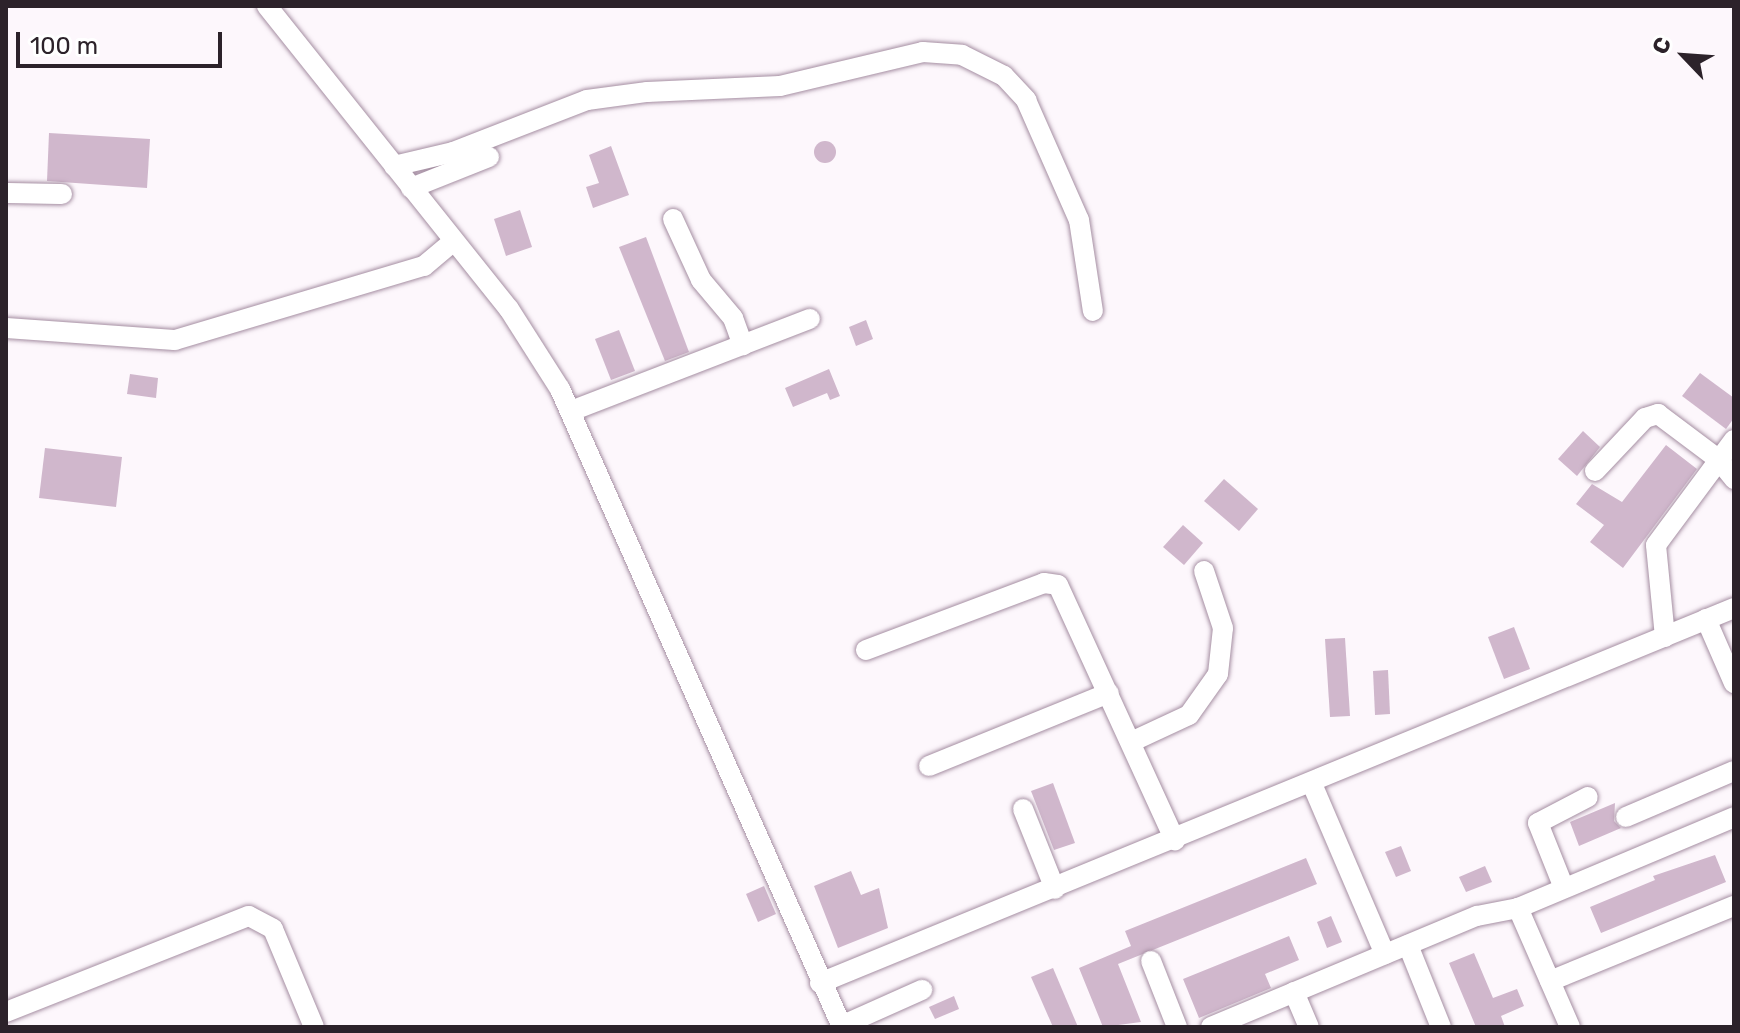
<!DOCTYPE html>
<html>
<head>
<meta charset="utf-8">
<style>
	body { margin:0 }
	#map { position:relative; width:1740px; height:1033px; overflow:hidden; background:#fdf7fc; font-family:Rubik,sans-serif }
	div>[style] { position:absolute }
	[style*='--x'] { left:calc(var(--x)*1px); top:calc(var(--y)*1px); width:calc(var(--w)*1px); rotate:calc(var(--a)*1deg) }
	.building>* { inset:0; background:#d0b7cc }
	.round { border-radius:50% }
	.roads { filter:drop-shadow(0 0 2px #a58ea2) drop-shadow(0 0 2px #a58ea2) }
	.minor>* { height:20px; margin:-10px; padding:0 10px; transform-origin:10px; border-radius:10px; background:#fff }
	span { translate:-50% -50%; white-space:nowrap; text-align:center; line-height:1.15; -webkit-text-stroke:8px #fff; paint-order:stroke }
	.frame { position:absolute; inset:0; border:8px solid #2c222a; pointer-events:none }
	.north { position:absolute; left:1644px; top:16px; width:80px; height:80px; -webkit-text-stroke:6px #fff; paint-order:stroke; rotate:295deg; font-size:22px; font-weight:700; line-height:32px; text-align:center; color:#2c222a }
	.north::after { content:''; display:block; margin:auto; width:28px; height:36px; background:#2c222a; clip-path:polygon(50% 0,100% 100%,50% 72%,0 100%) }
	.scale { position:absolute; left:16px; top:32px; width:206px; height:36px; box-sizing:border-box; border:4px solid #2c222a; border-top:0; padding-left:10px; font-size:24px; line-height:28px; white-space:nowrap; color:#2c222a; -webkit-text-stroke:6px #fff; paint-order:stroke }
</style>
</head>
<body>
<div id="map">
	<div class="building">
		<i style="clip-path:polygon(49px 133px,150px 139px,147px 188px,47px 181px)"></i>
		<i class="round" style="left:814px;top:141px;width:22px;height:22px"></i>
		<i style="clip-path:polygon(611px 146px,629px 195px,593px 208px,586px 187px,599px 183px,589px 155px)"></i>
		<i style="clip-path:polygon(520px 210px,532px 247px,506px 256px,494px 219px)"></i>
		<i style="clip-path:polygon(646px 237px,689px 352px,665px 361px,619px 247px)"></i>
		<i style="clip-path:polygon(866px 320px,873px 339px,856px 346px,849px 327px)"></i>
		<i style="clip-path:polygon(619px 330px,635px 371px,611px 380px,595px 339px)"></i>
		<i style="clip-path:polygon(829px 369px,840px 396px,830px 400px,827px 393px,793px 407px,785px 388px)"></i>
		<i style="clip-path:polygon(1700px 373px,1734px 398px,1734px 418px,1726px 429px,1682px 396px)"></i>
		<i style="clip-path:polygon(130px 374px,158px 378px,156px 398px,127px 394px)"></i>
		<i style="clip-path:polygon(1583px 431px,1600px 447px,1577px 476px,1558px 459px)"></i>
		<i style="clip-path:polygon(1666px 445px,1697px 469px,1623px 568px,1590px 542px,1604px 525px,1576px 504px,1592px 484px,1622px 502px)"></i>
		<i style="clip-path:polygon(45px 448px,122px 457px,116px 507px,39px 498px)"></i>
		<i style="clip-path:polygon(1224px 479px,1258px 509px,1239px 531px,1204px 501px)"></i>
		<i style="clip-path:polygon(1183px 525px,1203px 543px,1184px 565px,1163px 547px)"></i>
		<i style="clip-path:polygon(1514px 627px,1530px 669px,1504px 679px,1488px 637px)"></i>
		<i style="clip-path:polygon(1345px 638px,1350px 716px,1330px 717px,1325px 639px)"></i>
		<i style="clip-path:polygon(1388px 670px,1390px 714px,1375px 715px,1373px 671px)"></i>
		<i style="clip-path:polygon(1053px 783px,1075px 843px,1054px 850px,1031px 791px)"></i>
		<i style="clip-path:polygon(1615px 803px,1614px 821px,1621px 828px,1579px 846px,1570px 822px)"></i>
		<i style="clip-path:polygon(1401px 846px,1411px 871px,1396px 877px,1385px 852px)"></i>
		<i style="clip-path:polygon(1715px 855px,1726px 882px,1601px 933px,1590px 907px,1655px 880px,1653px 876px)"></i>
		<i style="clip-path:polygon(1306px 858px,1317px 884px,1118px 964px,1141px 1022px,1103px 1027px,1079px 968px,1131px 946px,1125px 931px)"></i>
		<i style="clip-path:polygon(1485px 866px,1492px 882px,1466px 892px,1459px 877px)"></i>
		<i style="clip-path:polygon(851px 871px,861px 895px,879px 888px,888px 928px,838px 948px,814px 886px)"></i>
		<i style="clip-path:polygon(764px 886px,776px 914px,758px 922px,746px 894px)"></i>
		<i style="clip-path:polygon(1331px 916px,1342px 942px,1327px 948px,1317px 922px)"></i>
		<i style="clip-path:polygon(1289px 936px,1299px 960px,1265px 974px,1271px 988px,1199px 1018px,1183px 979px)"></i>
		<i style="clip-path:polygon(1474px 953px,1493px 998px,1517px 989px,1524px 1006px,1501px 1016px,1505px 1027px,1476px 1027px,1449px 963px)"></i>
		<i style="clip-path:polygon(1053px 968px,1078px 1027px,1053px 1027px,1031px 977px)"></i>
		<i style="clip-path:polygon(954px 996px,959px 1009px,935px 1019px,929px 1007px)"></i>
	</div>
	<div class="roads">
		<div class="minor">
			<i style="--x:267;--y:6;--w:388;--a:51.4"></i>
			<i style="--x:509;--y:309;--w:95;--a:57.5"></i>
			<i style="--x:560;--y:389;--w:698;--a:66.15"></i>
			<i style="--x:394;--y:166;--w:61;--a:-13.3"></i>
			<i style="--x:453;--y:152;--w:144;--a:-21.2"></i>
			<i style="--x:587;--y:100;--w:61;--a:-7.6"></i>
			<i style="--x:647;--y:92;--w:133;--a:-2.6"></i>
			<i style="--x:780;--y:86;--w:147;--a:-13.4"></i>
			<i style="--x:923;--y:52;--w:39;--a:4"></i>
			<i style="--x:962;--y:55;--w:47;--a:26.6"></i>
			<i style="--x:1004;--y:76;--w:33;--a:47"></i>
			<i style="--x:1026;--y:100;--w:131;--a:66.2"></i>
			<i style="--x:1079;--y:220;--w:92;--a:81.3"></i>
			<i style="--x:411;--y:188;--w:84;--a:-21.7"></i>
			<i style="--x:6;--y:193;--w:56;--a:1"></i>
			<i style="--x:673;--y:219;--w:67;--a:65.3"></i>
			<i style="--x:701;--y:280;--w:50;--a:49.9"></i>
			<i style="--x:733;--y:318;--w:29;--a:70"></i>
			<i style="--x:6;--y:328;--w:169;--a:4.1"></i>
			<i style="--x:175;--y:340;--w:260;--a:-16.6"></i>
			<i style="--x:424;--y:266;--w:39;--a:-40"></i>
			<i style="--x:571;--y:411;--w:256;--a:-21.1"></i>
			<i style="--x:1595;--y:471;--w:73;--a:-46.7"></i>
			<i style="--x:1645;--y:418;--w:14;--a:-17"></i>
			<i style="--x:1658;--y:414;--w:75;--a:36.9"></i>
			<i style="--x:1718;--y:459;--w:26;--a:51"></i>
			<i style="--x:1706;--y:619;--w:70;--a:66.4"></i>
			<i style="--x:1665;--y:637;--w:92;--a:-95.6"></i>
			<i style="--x:1656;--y:545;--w:131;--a:-53.4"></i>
			<i style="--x:866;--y:650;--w:190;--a:-20.6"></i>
			<i style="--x:1044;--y:583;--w:14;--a:8"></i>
			<i style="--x:1058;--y:585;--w:281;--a:65.4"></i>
			<i style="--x:1131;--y:742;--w:64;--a:-25"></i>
			<i style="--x:1189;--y:715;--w:50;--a:-54.7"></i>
			<i style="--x:1218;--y:674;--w:46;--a:-83.8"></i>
			<i style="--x:1223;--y:628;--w:60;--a:-108.4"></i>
			<i style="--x:929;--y:766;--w:194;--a:-22.1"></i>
			<i style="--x:1312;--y:784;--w:185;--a:66.8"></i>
			<i style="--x:1023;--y:809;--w:86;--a:68.2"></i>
			<i style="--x:1626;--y:817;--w:117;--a:-23.1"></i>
			<i style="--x:1564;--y:888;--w:70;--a:-111.8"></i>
			<i style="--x:1538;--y:823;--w:56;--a:-27.5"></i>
			<i style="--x:1408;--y:945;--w:88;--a:68.1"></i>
			<i style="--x:1151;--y:961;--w:71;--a:68.5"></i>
			<i style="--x:1550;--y:981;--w:199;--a:-22.2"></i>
			<i style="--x:820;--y:983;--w:988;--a:-22.31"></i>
			<i style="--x:1294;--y:992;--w:38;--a:67"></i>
			<i style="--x:6;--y:1012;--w:261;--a:-21.6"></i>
			<i style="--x:249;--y:916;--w:27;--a:28"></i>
			<i style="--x:273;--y:929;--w:106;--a:67.3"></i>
			<i style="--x:841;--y:1026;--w:89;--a:-24"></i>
			<i style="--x:1211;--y:1027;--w:288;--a:-22.7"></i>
			<i style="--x:1477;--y:916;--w:42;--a:-11"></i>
			<i style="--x:1570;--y:1027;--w:130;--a:-113.6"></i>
			<i style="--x:1518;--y:908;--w:234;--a:-22.8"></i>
		</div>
	</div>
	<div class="frame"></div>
	<div class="north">С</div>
	<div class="scale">100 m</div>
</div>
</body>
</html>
